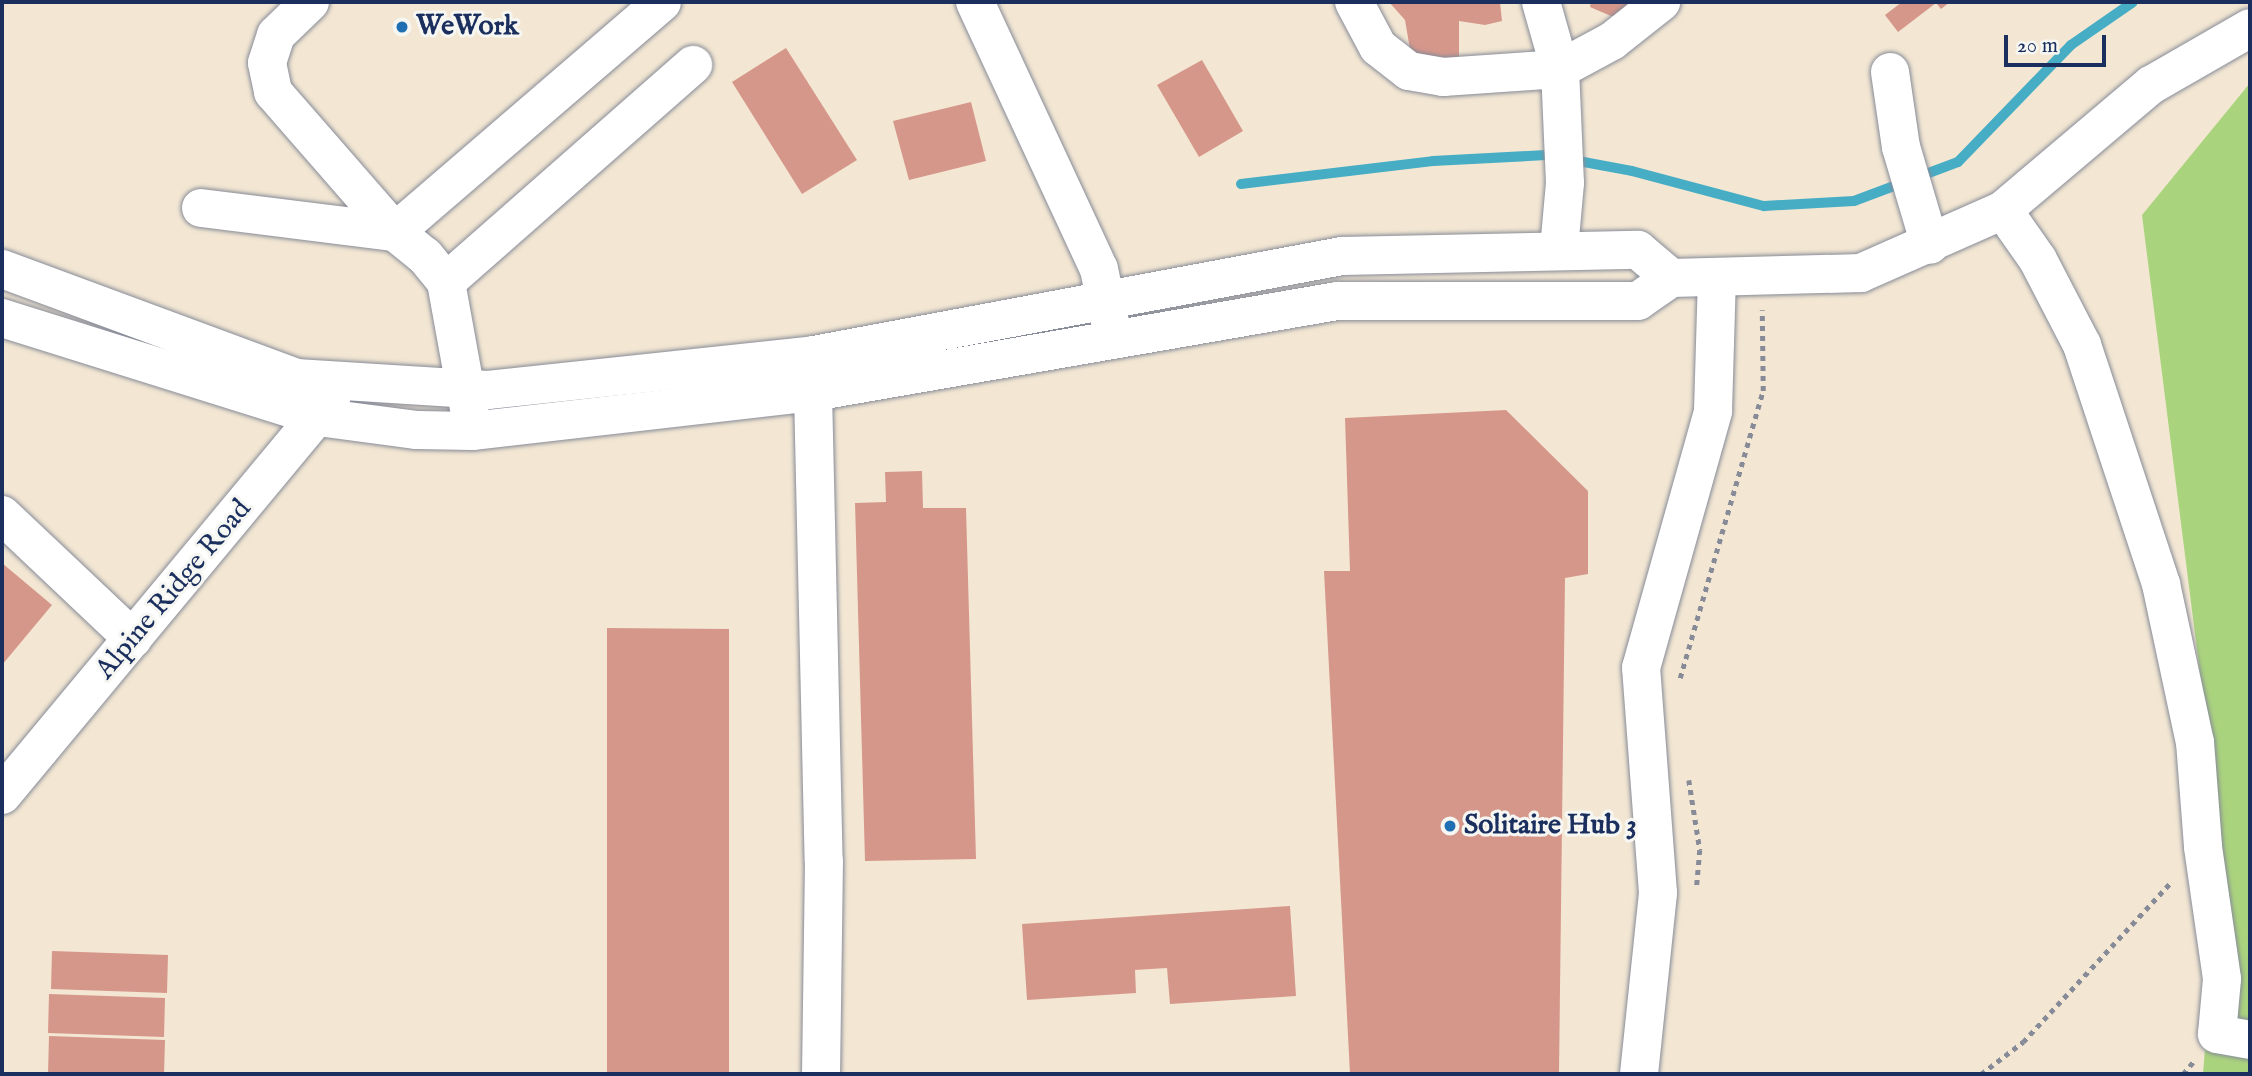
<!DOCTYPE html>
<html>
<head>
<meta charset="utf-8">
<style>
	body { margin:0 }
	#map { position:relative; width:2252px; height:1076px; overflow:hidden; background:#f3e7d3; font-family:"IM FELL English",serif }
	div>[style] { position:absolute }
	[style*='--x'] { left:calc(var(--x)*1px); top:calc(var(--y)*1px); width:calc(var(--w)*1px); rotate:calc(var(--a)*1deg) }
	.green>* { inset:0; background:#aad37e }
	.stream>* { height:10px; margin:-5px; padding:0 5px; transform-origin:5px; border-radius:5px; background:#46adc5 }
	.building>* { inset:0; background:#d6978b }
	.path>* { height:4.5px; margin-top:-2.25px; transform-origin:0; background:repeating-linear-gradient(90deg,#878b98 0 5px,transparent 0 10px) }
	.roads { filter:drop-shadow(0 0 2px #878b98) drop-shadow(0 0 2px #878b98) }
	.minor>* { height:38px; margin:-19px; padding:0 19px; transform-origin:19px; border-radius:19px; background:#fff }
	.dots>* { width:19px; height:19px; translate:-50% -50%; box-sizing:border-box; border:4px solid #f6f6f2; border-radius:50% }
	span { translate:-50% -50%; white-space:nowrap; text-align:center; line-height:1.15; -webkit-text-stroke:6px #f6f6f2; paint-order:stroke }
	.poi-label { font-size:28px; color:#1b2f5e; font-weight:700 }
	.left { translate:0 -50%; text-align:left }
	.street-label { font-size:28px; color:#1b2f5e }
	.frame { position:absolute; inset:0; border:4px solid #1b2f5e; pointer-events:none }
	.scale { position:absolute; left:2004px; top:35px; width:102px; height:32px; box-sizing:border-box; border:4px solid #1b2f5e; border-top:0; padding-left:9px; font-size:21px; line-height:24px; white-space:nowrap; color:#1b2f5e; -webkit-text-stroke:5px #f6f6f2; paint-order:stroke }
</style>
</head>
<body>
<div id="map">
	<div class="green">
		<i style="clip-path:polygon(2250px 83px,2250px 1074px,2203px 1074px,2217px 897px,2205px 713px,2142px 215px)"></i>
	</div>
	<div class="stream">
		<i style="--x:1241;--y:184;--w:193;--a:-6.8"></i>
		<i style="--x:1433;--y:161;--w:113;--a:-3"></i>
		<i style="--x:1546;--y:155;--w:87;--a:10.5"></i>
		<i style="--x:1632;--y:171;--w:137;--a:14.9"></i>
		<i style="--x:1764;--y:206;--w:90;--a:-3.2"></i>
		<i style="--x:1854;--y:201;--w:111;--a:-20.6"></i>
		<i style="--x:1958;--y:162;--w:163;--a:-46"></i>
		<i style="--x:2071;--y:45;--w:75;--a:-34.7"></i>
	</div>
	<div class="building">
		<i style="clip-path:polygon(1389px 2px,1500px 2px,1502px 21px,1485px 25px,1459px 21px,1459px 62px,1412px 61px,1405px 20px)"></i>
		<i style="clip-path:polygon(1591px 2px,1654px 2px,1639px 16px,1611px 16px,1590px 7px)"></i>
		<i style="clip-path:polygon(1902px 2px,1950px 2px,1941px 9px,1936px 3px,1898px 32px,1885px 15px)"></i>
		<i style="clip-path:polygon(786px 48px,857px 160px,802px 194px,732px 82px)"></i>
		<i style="clip-path:polygon(1202px 60px,1243px 131px,1199px 157px,1157px 85px)"></i>
		<i style="clip-path:polygon(971px 102px,986px 161px,909px 180px,893px 121px)"></i>
		<i style="clip-path:polygon(1506px 410px,1588px 491px,1588px 574px,1565px 578px,1559px 1074px,1350px 1074px,1324px 571px,1350px 571px,1345px 418px)"></i>
		<i style="clip-path:polygon(922px 471px,923px 508px,966px 508px,976px 859px,865px 861px,855px 503px,886px 502px,885px 472px)"></i>
		<i style="clip-path:polygon(2px 563px,52px 605px,2px 665px)"></i>
		<i style="clip-path:polygon(607px 628px,729px 629px,729px 1074px,607px 1074px)"></i>
		<i style="clip-path:polygon(1290px 906px,1296px 996px,1170px 1004px,1167px 968px,1135px 970px,1136px 993px,1027px 1000px,1022px 924px)"></i>
		<i style="clip-path:polygon(52px 951px,168px 955px,167px 993px,51px 989px)"></i>
		<i style="clip-path:polygon(49px 994px,165px 998px,164px 1037px,48px 1033px)"></i>
		<i style="clip-path:polygon(49px 1036px,165px 1040px,164px 1074px,48px 1074px)"></i>
	</div>
	<div class="path">
		<i style="--x:1680;--y:678;--w:299;--a:-73.9"></i>
		<i style="--x:1763;--y:391;--w:81;--a:-90.7"></i>
		<i style="--x:1689;--y:780;--w:71;--a:81.1"></i>
		<i style="--x:1700;--y:850;--w:35;--a:95"></i>
		<i style="--x:1981;--y:1074;--w:53;--a:-37.3"></i>
		<i style="--x:2023;--y:1042;--w:219;--a:-47.2"></i>
		<i style="--x:2183;--y:1074;--w:17;--a:-50"></i>
	</div>
	<div class="roads">
		<div class="minor">
			<i style="--x:310;--y:2;--w:47;--a:135.9"></i>
			<i style="--x:276;--y:35;--w:29;--a:108"></i>
			<i style="--x:267;--y:63;--w:30;--a:78"></i>
			<i style="--x:273;--y:92;--w:186;--a:48.9"></i>
			<i style="--x:395;--y:232;--w:38;--a:39"></i>
			<i style="--x:425;--y:256;--w:33;--a:51"></i>
			<i style="--x:446;--y:282;--w:134;--a:79.7"></i>
			<i style="--x:975;--y:2;--w:294;--a:65.1"></i>
			<i style="--x:1099;--y:269;--w:59;--a:78.3"></i>
			<i style="--x:1354;--y:2;--w:51;--a:61.9"></i>
			<i style="--x:1378;--y:47;--w:39;--a:38"></i>
			<i style="--x:1409;--y:71;--w:35;--a:10"></i>
			<i style="--x:1443;--y:77;--w:117;--a:-3.9"></i>
			<i style="--x:1560;--y:69;--w:59;--a:-28.3"></i>
			<i style="--x:1612;--y:41;--w:63;--a:-38.5"></i>
			<i style="--x:1541;--y:2;--w:70;--a:74.2"></i>
			<i style="--x:1560;--y:69;--w:114;--a:87.5"></i>
			<i style="--x:1565;--y:183;--w:66;--a:95.2"></i>
			<i style="--x:1890;--y:72;--w:76;--a:81.7"></i>
			<i style="--x:1901;--y:147;--w:102;--a:73.5"></i>
			<i style="--x:201;--y:208;--w:195;--a:7.1"></i>
			<i style="--x:395;--y:232;--w:352;--a:-40.7"></i>
			<i style="--x:2003;--y:210;--w:61;--a:55"></i>
			<i style="--x:2038;--y:260;--w:96;--a:62.6"></i>
			<i style="--x:2082;--y:345;--w:252;--a:71.7"></i>
			<i style="--x:2161;--y:584;--w:162;--a:77.9"></i>
			<i style="--x:2195;--y:742;--w:105;--a:85.6"></i>
			<i style="--x:2203;--y:847;--w:133;--a:81.8"></i>
			<i style="--x:2222;--y:979;--w:55;--a:95.2"></i>
			<i style="--x:2217;--y:1034;--w:34;--a:10"></i>
			<i style="--x:2;--y:269;--w:314;--a:20.3"></i>
			<i style="--x:296;--y:378;--w:192;--a:3.6"></i>
			<i style="--x:488;--y:390;--w:328;--a:-6.1"></i>
			<i style="--x:814;--y:355;--w:537;--a:-10.62"></i>
			<i style="--x:1342;--y:256;--w:296;--a:-1.2"></i>
			<i style="--x:1638;--y:250;--w:43;--a:40.3"></i>
			<i style="--x:446;--y:282;--w:329;--a:-41.3"></i>
			<i style="--x:2;--y:318;--w:331;--a:17.4"></i>
			<i style="--x:318;--y:417;--w:100;--a:7.5"></i>
			<i style="--x:417;--y:430;--w:55;--a:1"></i>
			<i style="--x:472;--y:431;--w:343;--a:-6.5"></i>
			<i style="--x:813;--y:392;--w:532;--a:-9.85"></i>
			<i style="--x:1337;--y:301;--w:301;--a:0"></i>
			<i style="--x:1638;--y:301;--w:40;--a:-34.9"></i>
			<i style="--x:1671;--y:278;--w:190;--a:-1.5"></i>
			<i style="--x:1861;--y:273;--w:155;--a:-23.9"></i>
			<i style="--x:2003;--y:210;--w:194;--a:-40.2"></i>
			<i style="--x:2151;--y:85;--w:114;--a:-29.9"></i>
			<i style="--x:813;--y:392;--w:469;--a:88.7"></i>
			<i style="--x:824;--y:861;--w:213;--a:90.8"></i>
			<i style="--x:2;--y:515;--w:180;--a:43.4"></i>
			<i style="--x:2;--y:795;--w:515;--a:-50.28"></i>
			<i style="--x:1639;--y:1074;--w:182;--a:-84"></i>
			<i style="--x:1658;--y:893;--w:226;--a:-94.3"></i>
			<i style="--x:1641;--y:668;--w:267;--a:-74.3"></i>
			<i style="--x:1713;--y:411;--w:134;--a:-88.3"></i>
		</div>
	</div>
	<div class="dots">
		<i style="left:402px;top:27px;background:#1f6fb2"></i>
		<i style="left:1450px;top:826px;background:#1f6fb2"></i>
	</div>
	<div class="poi-label">
		<span class="left" style="left:416px;top:27px">WeWork</span>
		<span class="left" style="left:1464px;top:826px">Solitaire Hub 3</span>
	</div>
	<div class="street-label">
		<span style="left:174px;top:590px;rotate:-50deg">Alpine Ridge Road</span>
	</div>
	<div class="frame"></div>
	<div class="scale">20 m</div>
</div>
</body>
</html>
